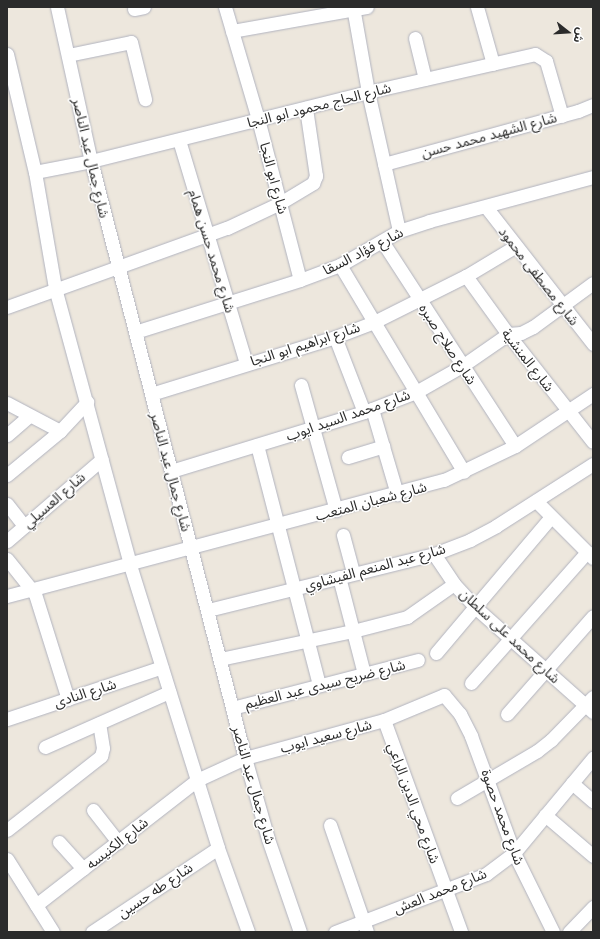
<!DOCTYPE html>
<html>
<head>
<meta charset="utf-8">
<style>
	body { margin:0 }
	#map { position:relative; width:600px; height:939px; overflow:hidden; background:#ede7dd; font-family:Arial,"Noto Sans Arabic",sans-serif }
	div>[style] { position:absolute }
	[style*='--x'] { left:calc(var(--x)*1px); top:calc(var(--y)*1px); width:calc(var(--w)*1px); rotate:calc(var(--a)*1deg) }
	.roads { filter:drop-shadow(0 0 1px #b1b3bf) drop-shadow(0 0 1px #b1b3bf) }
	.minor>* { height:13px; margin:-6.5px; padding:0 6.5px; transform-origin:6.5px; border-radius:6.5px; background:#fff }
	span { translate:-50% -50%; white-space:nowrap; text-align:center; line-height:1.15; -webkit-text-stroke:3px #fff; paint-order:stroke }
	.street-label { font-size:14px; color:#2b2b2b }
	.frame { position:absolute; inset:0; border:8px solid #2b2b2b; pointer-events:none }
	.north { position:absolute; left:548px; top:12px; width:40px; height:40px; -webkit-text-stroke:3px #fff; paint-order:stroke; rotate:107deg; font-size:11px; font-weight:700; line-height:16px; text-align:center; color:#2b2b2b }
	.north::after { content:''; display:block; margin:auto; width:14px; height:18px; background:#2b2b2b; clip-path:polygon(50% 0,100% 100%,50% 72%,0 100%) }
</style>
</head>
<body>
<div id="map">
	<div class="roads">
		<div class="minor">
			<i style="--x:57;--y:7;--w:158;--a:77.6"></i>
			<i style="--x:91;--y:161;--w:617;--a:75.54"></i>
			<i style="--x:245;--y:758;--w:84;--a:74.1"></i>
			<i style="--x:268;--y:839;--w:98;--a:71"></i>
			<i style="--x:225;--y:7;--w:117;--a:73.6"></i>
			<i style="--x:258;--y:119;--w:166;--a:75.4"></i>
			<i style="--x:353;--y:7;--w:86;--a:80"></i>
			<i style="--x:368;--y:92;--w:142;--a:77.4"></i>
			<i style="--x:477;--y:7;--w:59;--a:74.3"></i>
			<i style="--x:134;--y:9;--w:10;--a:-11"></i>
			<i style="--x:232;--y:31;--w:137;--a:-10.1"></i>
			<i style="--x:415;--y:38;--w:42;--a:76.3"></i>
			<i style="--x:7;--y:54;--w:121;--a:76.7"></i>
			<i style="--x:35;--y:172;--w:118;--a:80.2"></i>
			<i style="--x:55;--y:288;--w:287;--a:74.8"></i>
			<i style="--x:130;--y:565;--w:296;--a:72.7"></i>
			<i style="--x:218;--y:848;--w:89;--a:70.3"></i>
			<i style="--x:68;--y:55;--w:64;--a:-11.7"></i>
			<i style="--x:131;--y:42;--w:59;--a:76.2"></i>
			<i style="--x:179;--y:140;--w:233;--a:73.3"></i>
			<i style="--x:384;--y:164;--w:201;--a:-15.3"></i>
			<i style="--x:578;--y:111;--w:16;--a:-22"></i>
			<i style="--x:35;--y:172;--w:57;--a:-11.1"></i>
			<i style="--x:91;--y:161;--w:285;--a:-14"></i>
			<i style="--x:368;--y:92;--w:171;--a:-12.8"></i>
			<i style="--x:535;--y:54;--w:13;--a:32"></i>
			<i style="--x:546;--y:61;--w:57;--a:73.8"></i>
			<i style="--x:486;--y:207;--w:174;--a:52"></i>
			<i style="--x:382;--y:241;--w:244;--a:57"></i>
			<i style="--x:340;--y:265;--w:241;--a:59.1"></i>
			<i style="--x:466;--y:276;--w:72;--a:54.1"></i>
			<i style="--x:508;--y:334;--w:137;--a:51.8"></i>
			<i style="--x:7;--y:307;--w:234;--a:-19.8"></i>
			<i style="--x:227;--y:228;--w:59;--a:-25.3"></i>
			<i style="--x:280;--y:203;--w:39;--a:-31"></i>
			<i style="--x:313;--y:183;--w:8;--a:-67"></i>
			<i style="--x:316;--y:176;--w:69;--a:-98.4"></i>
			<i style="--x:135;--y:332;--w:173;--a:-17.5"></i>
			<i style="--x:300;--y:280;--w:43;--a:-20.6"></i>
			<i style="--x:340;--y:265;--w:68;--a:-30"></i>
			<i style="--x:399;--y:231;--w:32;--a:-18"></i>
			<i style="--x:429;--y:221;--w:170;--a:-15"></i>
			<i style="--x:335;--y:337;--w:80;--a:68.9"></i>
			<i style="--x:301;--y:385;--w:130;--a:74.4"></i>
			<i style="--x:151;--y:394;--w:193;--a:-17.2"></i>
			<i style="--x:335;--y:337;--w:42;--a:-21"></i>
			<i style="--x:374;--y:322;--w:103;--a:-26.6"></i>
			<i style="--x:466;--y:276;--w:58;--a:-31"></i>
			<i style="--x:7;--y:403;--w:60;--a:27.8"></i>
			<i style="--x:372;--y:409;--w:89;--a:73.6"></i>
			<i style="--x:7;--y:435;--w:29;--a:-41"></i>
			<i style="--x:257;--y:445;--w:248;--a:75.5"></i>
			<i style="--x:348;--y:457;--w:37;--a:-17"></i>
			<i style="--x:171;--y:471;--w:202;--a:-17"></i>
			<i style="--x:364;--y:412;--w:56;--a:-21"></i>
			<i style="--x:416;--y:392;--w:53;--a:-29.5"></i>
			<i style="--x:462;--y:366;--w:56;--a:-34.8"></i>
			<i style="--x:508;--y:334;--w:13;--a:-4"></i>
			<i style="--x:521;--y:333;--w:13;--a:-27"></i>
			<i style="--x:533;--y:327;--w:74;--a:-36.3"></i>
			<i style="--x:7;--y:475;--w:69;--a:-39.7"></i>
			<i style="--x:60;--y:431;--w:40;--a:-47"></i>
			<i style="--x:536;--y:501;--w:81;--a:45"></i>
			<i style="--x:7;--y:504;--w:28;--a:52"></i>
			<i style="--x:343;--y:535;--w:39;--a:75"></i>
			<i style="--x:7;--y:541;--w:125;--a:-40.8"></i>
			<i style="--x:434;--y:554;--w:36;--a:56"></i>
			<i style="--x:454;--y:584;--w:33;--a:47"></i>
			<i style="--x:476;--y:608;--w:157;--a:41.6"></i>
			<i style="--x:7;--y:559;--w:45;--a:51.3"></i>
			<i style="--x:35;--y:594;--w:110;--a:72.6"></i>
			<i style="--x:339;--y:577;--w:100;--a:75.5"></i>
			<i style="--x:7;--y:596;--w:452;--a:-14.9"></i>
			<i style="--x:444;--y:480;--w:79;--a:-25.6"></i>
			<i style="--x:515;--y:446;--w:94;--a:-33.7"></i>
			<i style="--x:208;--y:610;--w:233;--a:-13.9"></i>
			<i style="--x:434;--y:554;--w:39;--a:-21"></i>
			<i style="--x:470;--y:540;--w:30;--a:-28"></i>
			<i style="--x:496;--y:526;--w:115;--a:-32.6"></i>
			<i style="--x:436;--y:653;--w:178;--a:-49.8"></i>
			<i style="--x:220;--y:659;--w:136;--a:-11.9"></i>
			<i style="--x:353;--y:631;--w:56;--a:-14.5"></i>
			<i style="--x:407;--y:617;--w:57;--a:-35.1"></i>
			<i style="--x:471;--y:683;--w:175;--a:-48.5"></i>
			<i style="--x:232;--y:708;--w:192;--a:-14.5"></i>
			<i style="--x:507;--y:714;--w:130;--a:-48.7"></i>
			<i style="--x:7;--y:719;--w:163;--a:-18.5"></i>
			<i style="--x:384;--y:720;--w:226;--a:70"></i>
			<i style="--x:45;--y:747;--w:136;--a:-23.9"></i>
			<i style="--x:572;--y:783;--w:28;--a:41"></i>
			<i style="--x:457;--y:798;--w:93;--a:-30.4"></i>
			<i style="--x:537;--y:751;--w:18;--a:-38"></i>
			<i style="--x:551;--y:740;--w:60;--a:-45.7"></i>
			<i style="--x:93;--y:810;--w:41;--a:52"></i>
			<i style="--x:545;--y:815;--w:63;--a:40.5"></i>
			<i style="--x:330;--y:825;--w:113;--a:70.9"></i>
			<i style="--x:7;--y:830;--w:120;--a:-38.2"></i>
			<i style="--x:101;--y:756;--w:8;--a:-76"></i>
			<i style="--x:103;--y:748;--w:25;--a:-99"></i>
			<i style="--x:59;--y:842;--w:36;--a:48"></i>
			<i style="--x:7;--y:859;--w:86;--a:57.8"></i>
			<i style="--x:36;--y:905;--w:204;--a:-37.8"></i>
			<i style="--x:197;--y:780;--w:53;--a:-24.6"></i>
			<i style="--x:245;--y:758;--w:144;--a:-15.3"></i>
			<i style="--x:384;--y:720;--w:65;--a:-22.6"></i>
			<i style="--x:444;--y:695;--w:25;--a:50"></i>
			<i style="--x:460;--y:714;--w:25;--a:63"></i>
			<i style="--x:471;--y:736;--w:125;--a:69.8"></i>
			<i style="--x:514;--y:853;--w:88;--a:63.7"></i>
			<i style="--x:92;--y:932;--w:151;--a:-33.7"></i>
			<i style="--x:335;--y:932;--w:162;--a:-21"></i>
			<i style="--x:486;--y:874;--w:35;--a:-37"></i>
			<i style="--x:514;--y:853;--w:124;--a:-50.3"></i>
			<i style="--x:569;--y:932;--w:35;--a:-46"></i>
		</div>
	</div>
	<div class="street-label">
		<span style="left:319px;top:105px;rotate:-14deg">شارع الحاج محمود ابو النجا</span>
		<span style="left:489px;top:135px;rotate:-15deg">شارع الشهيد محمد حسن</span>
		<span style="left:91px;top:158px;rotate:77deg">شارع جمال عبد الناصر</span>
		<span style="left:274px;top:178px;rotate:75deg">شارع ابو النجا</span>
		<span style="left:212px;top:251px;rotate:73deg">شارع محمد حسن همام</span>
		<span style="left:363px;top:251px;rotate:-27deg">شارع فؤاد السقا</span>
		<span style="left:539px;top:276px;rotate:52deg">شارع مصطفى محمود</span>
		<span style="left:305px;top:344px;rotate:-18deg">شارع ابراهيم ابو النجا</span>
		<span style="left:448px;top:344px;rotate:57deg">شارع صلاح صبره</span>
		<span style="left:528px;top:360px;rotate:52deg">شارع المنشية</span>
		<span style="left:348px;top:415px;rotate:-19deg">شارع محمد السيد ايوب</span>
		<span style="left:171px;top:472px;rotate:75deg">شارع جمال عبد الناصر</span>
		<span style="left:54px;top:500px;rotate:-41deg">شارع العسيلي</span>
		<span style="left:371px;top:501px;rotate:-15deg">شارع شعبان المتعب</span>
		<span style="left:375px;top:567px;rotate:-15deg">شارع عبد المنعم الفيشاوي</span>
		<span style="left:510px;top:636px;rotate:43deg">شارع محمد على سلطان</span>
		<span style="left:325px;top:684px;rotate:-14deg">شارع ضريح سيدى عبد العظيم</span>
		<span style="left:85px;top:693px;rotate:-18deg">شارع النادى</span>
		<span style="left:326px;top:736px;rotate:-15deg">شارع سعيد ايوب</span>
		<span style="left:254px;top:785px;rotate:74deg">شارع جمال عبد الناصر</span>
		<span style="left:414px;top:803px;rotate:70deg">شارع محي الدين الراعي</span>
		<span style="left:503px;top:817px;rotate:70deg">شارع محمد حصوة</span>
		<span style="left:117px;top:843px;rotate:-38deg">شارع الكنيسه</span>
		<span style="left:155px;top:890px;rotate:-34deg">شارع طه حسين</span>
		<span style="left:440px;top:891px;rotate:-22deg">شارع محمد العش</span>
	</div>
	<div class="frame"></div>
	<div class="north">ش</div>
</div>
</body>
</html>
